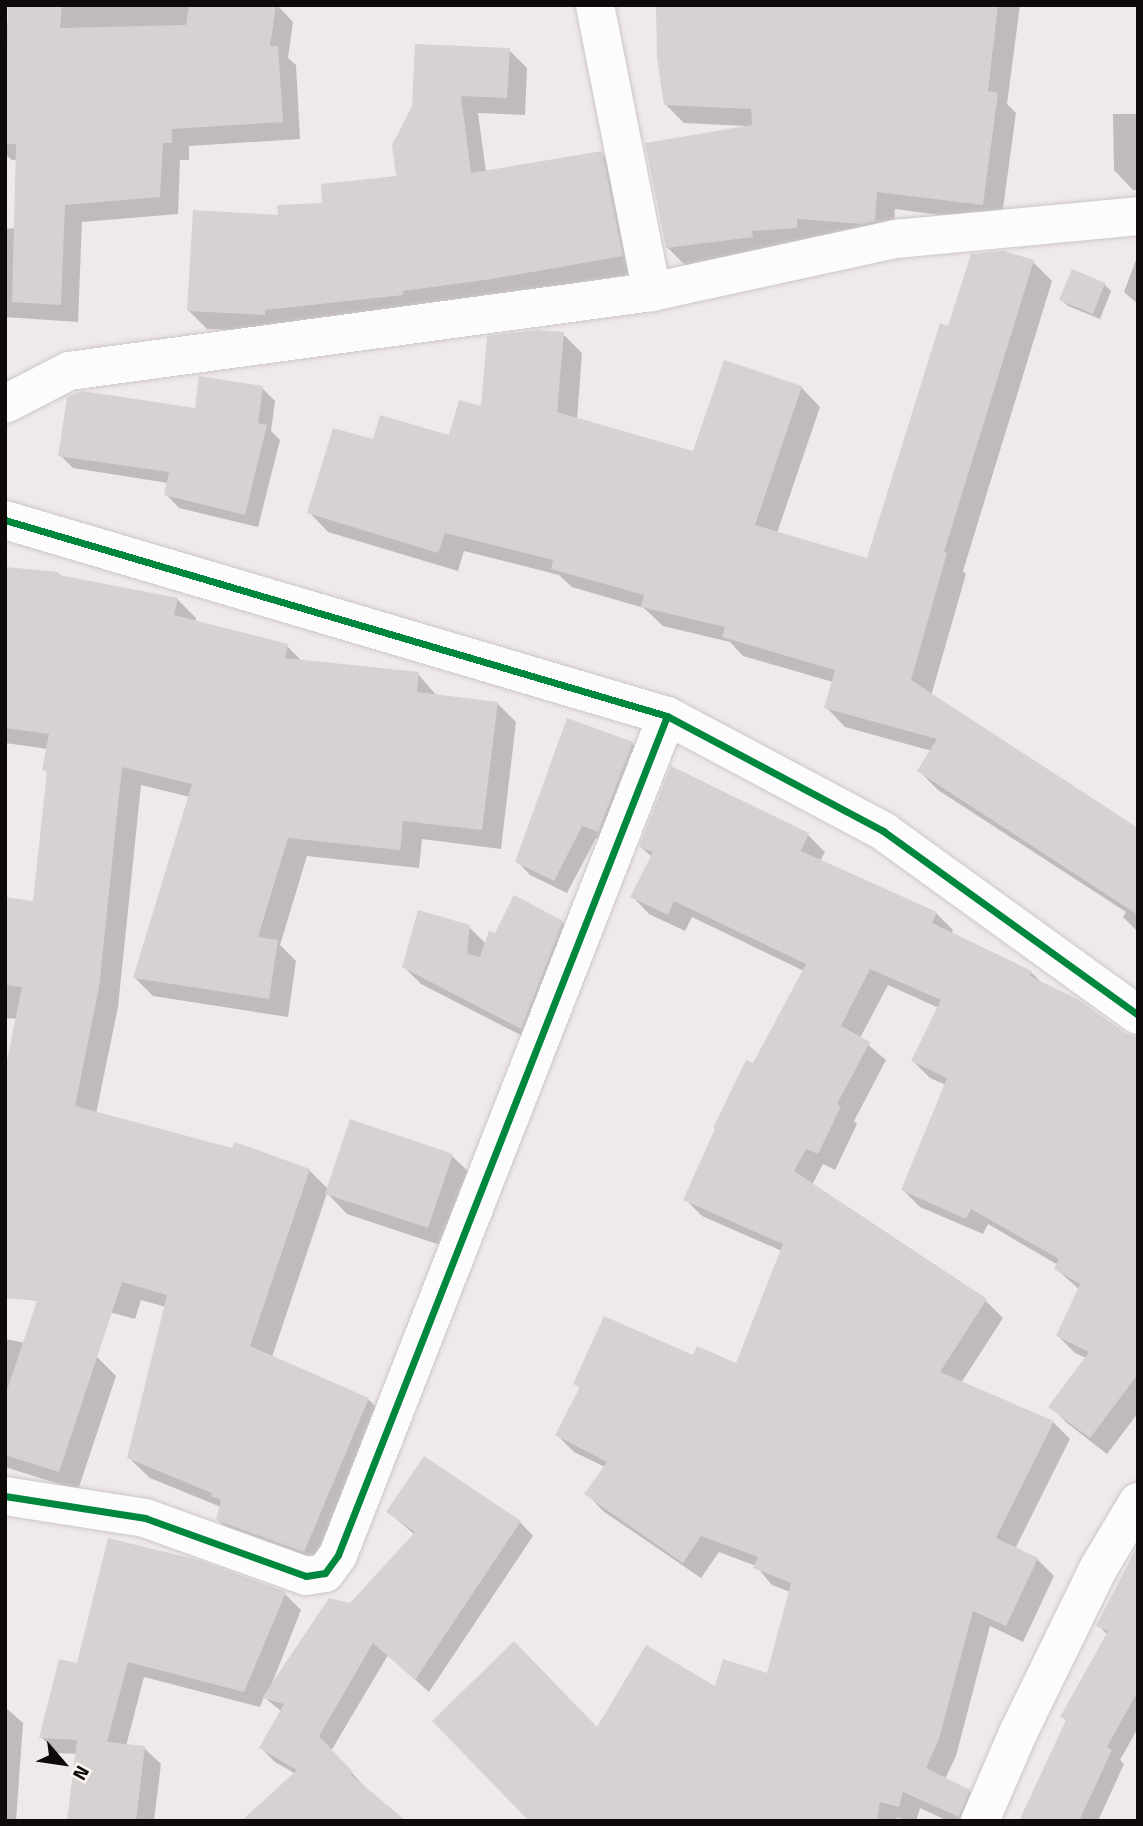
<!DOCTYPE html>
<html>
<head>
<meta charset="utf-8">
<style>
	body { margin:0 }
	#map { position:relative; width:1143px; height:1826px; overflow:hidden; background:#f0e9e9; font-family:"Titillium Web",sans-serif }
	div>[style] { position:absolute }
	[style*='--x'] { left:calc(var(--x)*1px); top:calc(var(--y)*1px); width:calc(var(--w)*1px); rotate:calc(var(--a)*1deg) }
	.shadow>* { inset:0; background:#0003 }
	.building>* { inset:0; background:#d7d2d2 }
	.roads { filter:drop-shadow(0 0 2px #ccc7c7) drop-shadow(0 0 2px #ccc7c7) }
	.street>* { height:38px; margin:-19px; padding:0 19px; transform-origin:19px; border-radius:19px; background:#fdfcfc }
	.cycleway>* { height:7px; margin:-3.5px; padding:0 3.5px; transform-origin:3.5px; border-radius:3.5px; background:#00873e }
	span { translate:-50% -50%; white-space:nowrap; text-align:center; line-height:1.15; -webkit-text-stroke:7px #fef4f4; paint-order:stroke }
	.frame { position:absolute; inset:0; border:7px solid #0e0a0a; pointer-events:none }
	.north { position:absolute; left:28px; top:1728px; width:70px; height:70px; -webkit-text-stroke:5px #fef4f4; paint-order:stroke; rotate:119deg; font-size:19px; font-weight:700; line-height:28px; text-align:center; color:#0e0a0a }
	.north::after { content:''; display:block; margin:auto; width:24px; height:32px; background:#0e0a0a; clip-path:polygon(50% 0,100% 100%,50% 72%,0 100%) }
</style>
</head>
<body>
<div id="map">
	<div class="shadow">
		<i style="clip-path:polygon(10px 5px,277px 5px,293px 22px,288px 58px,296px 65px,300px 139px,189px 146px,189px 160px,180px 160px,178px 214px,82px 222px,78px 322px,5px 317px,5px 229px,15px 228px,17px 160px,12px 160px,5px 154px,5px 43px)"></i>
		<i style="clip-path:polygon(879px 5px,1020px 5px,1007px 104px,1016px 113px,1001px 223px,895px 209px,893px 240px,883px 242px,815px 236px,815px 247px,686px 266px,667px 247px,745px 126px,684px 123px,666px 105px)"></i>
		<i style="clip-path:polygon(509px 50px,527px 68px,525px 115px,478px 113px,486px 172px,601px 153px,619px 171px,639px 273px,282px 332px,207px 329px,189px 311px,280px 217px,398px 177px,394px 146px)"></i>
		<i style="clip-path:polygon(1113px 114px,1138px 114px,1138px 190px,1133px 190px,1114px 170px)"></i>
		<i style="clip-path:polygon(1137px 257px,1138px 258px,1138px 304px,1124px 292px)"></i>
		<i style="clip-path:polygon(1033px 262px,1052px 281px,963px 571px,966px 574px,931px 696px,1138px 833px,1138px 932px,1123px 917px,1126px 912px,938px 790px,919px 771px,932px 751px,845px 727px,826px 707px,833px 682px,743px 656px,730px 642px,663px 626px,644px 608px,572px 587px,559px 575px,464px 551px,458px 571px,328px 532px,309px 512px,374px 441px,450px 438px,563px 334px,582px 353px,577px 420px,694px 453px,801px 387px,820px 407px,777px 533px,868px 560px,949px 328px)"></i>
		<i style="clip-path:polygon(1104px 284px,1111px 291px,1100px 319px,1068px 306px,1061px 300px)"></i>
		<i style="clip-path:polygon(262px 388px,275px 401px,271px 431px,280px 440px,258px 527px,179px 508px,166px 494px,168px 483px,73px 468px,60px 455px)"></i>
		<i style="clip-path:polygon(5px 569px,58px 573px,62px 577px,177px 599px,196px 618px,195px 622px,287px 646px,303px 662px,418px 674px,437px 696px,497px 703px,516px 722px,501px 849px,422px 839px,419px 868px,307px 856px,280px 945px,296px 961px,288px 1017px,153px 996px,134px 977px,190px 797px,141px 785px,118px 1007px,96px 1114px,309px 1170px,328px 1189px,452px 1156px,473px 1176px,449px 1248px,347px 1214px,327px 1193px,272px 1357px,368px 1399px,389px 1420px,324px 1571px,238px 1540px,218px 1520px,221px 1507px,150px 1478px,129px 1458px,166px 1307px,141px 1300px,135px 1319px,50px 1296px,18px 1019px,5px 1018px,5px 899px,35px 902px,49px 774px,44px 769px,48px 749px,5px 743px)"></i>
		<i style="clip-path:polygon(632px 743px,646px 756px,611px 844px,596px 838px,567px 893px,530px 875px,517px 861px)"></i>
		<i style="clip-path:polygon(808px 835px,825px 852px,820px 861px,936px 913px,953px 930px,951px 934px,1031px 972px,1043px 984px,1124px 1034px,1138px 1038px,1138px 1413px,1107px 1454px,1067px 1423px,1050px 1406px,1086px 1358px,1075px 1353px,1058px 1336px,1079px 1289px,1056px 1269px,1058px 1265px,988px 1224px,983px 1234px,920px 1207px,903px 1190px,946px 1085px,930px 1078px,913px 1061px,939px 1008px,888px 985px,860px 1038px,886px 1060px,854px 1121px,857px 1124px,835px 1170px,823px 1164px,812px 1185px,986px 1301px,1003px 1318px,961px 1383px,1053px 1422px,1070px 1439px,1015px 1549px,1037px 1559px,1054px 1576px,1023px 1642px,990px 1626px,956px 1756px,945px 1779px,969px 1791px,986px 1808px,981px 1821px,948px 1821px,920px 1808px,916px 1821px,897px 1818px,896px 1821px,535px 1821px,598px 1729px,769px 1675px,790px 1592px,772px 1585px,756px 1566px,719px 1552px,701px 1578px,603px 1511px,587px 1494px,605px 1467px,574px 1452px,557px 1435px,581px 1389px,576px 1384px,694px 1357px,737px 1365px,782px 1251px,702px 1216px,685px 1199px,804px 971px,692px 917px,685px 931px,649px 914px,633px 897px,652px 857px,641px 847px)"></i>
		<i style="clip-path:polygon(562px 922px,579px 939px,538px 1044px,421px 984px,404px 967px,469px 927px,486px 944px,496px 935px)"></i>
		<i style="clip-path:polygon(5px 1339px,97px 1357px,116px 1376px,78px 1490px,5px 1467px)"></i>
		<i style="clip-path:polygon(388px 1512px,520px 1522px,533px 1536px,429px 1692px,388px 1655px,331px 1751px,365px 1787px,296px 1774px,275px 1762px,261px 1748px,282px 1712px,264px 1697px,260px 1707px,144px 1677px,126px 1746px,144px 1748px,161px 1764px,154px 1821px,69px 1821px,77px 1754px,57px 1753px,41px 1737px,79px 1665px,197px 1562px,285px 1594px,301px 1610px,269px 1691px,415px 1535px)"></i>
		<i style="clip-path:polygon(1138px 1569px,1138px 1728px,1120px 1760px,1124px 1764px,1098px 1821px,1021px 1821px,1108px 1635px,1098px 1625px)"></i>
		<i style="clip-path:polygon(5px 1707px,23px 1723px,16px 1821px,5px 1821px)"></i>
	</div>
	<div class="building">
		<i style="clip-path:polygon(8px 5px,62px 5px,60px 28px,186px 25px,189px 5px,276px 5px,270px 46px,278px 46px,283px 122px,172px 129px,172px 143px,163px 143px,160px 197px,65px 205px,61px 305px,12px 302px,16px 144px,5px 144px)"></i>
		<i style="clip-path:polygon(656px 5px,998px 5px,988px 91px,998px 93px,983px 205px,877px 192px,875px 221px,863px 224px,797px 219px,797px 228px,752px 231px,753px 237px,666px 248px,645px 143px,752px 125px,751px 109px,664px 105px,657px 58px)"></i>
		<i style="clip-path:polygon(415px 44px,510px 48px,507px 98px,461px 96px,471px 173px,602px 151px,623px 256px,492px 279px,403px 291px,403px 295px,265px 310px,265px 315px,187px 311px,193px 210px,278px 215px,277px 205px,322px 203px,321px 184px,396px 176px,392px 145px,412px 106px)"></i>
		<i style="clip-path:polygon(1004px 251px,1034px 260px,944px 552px,947px 553px,911px 680px,1138px 828px,1138px 915px,917px 771px,937px 739px,824px 708px,835px 670px,722px 637px,725px 627px,641px 607px,644px 595px,551px 569px,553px 560px,445px 533px,438px 553px,307px 513px,333px 428px,373px 439px,380px 415px,449px 435px,459px 400px,481px 406px,487px 336px,538px 330px,564px 332px,557px 412px,693px 451px,724px 360px,802px 386px,755px 525px,867px 558px,940px 323px,948px 326px,971px 254px)"></i>
		<i style="clip-path:polygon(1072px 269px,1105px 283px,1093px 314px,1059px 300px)"></i>
		<i style="clip-path:polygon(199px 376px,263px 386px,258px 423px,267px 425px,245px 515px,164px 495px,169px 472px,58px 456px,67px 397px,82px 391px,195px 408px)"></i>
		<i style="clip-path:polygon(5px 567px,59px 572px,59px 575px,178px 598px,174px 615px,288px 644px,285px 658px,419px 672px,417px 692px,498px 702px,482px 830px,403px 821px,400px 850px,288px 838px,258px 937px,278px 940px,269px 999px,133px 978px,192px 784px,122px 767px,99px 988px,75px 1106px,232px 1148px,235px 1142px,310px 1169px,250px 1346px,369px 1398px,304px 1552px,216px 1520px,221px 1500px,211px 1496px,212px 1493px,127px 1458px,167px 1295px,122px 1282px,59px 1472px,5px 1455px,5px 1396px,37px 1301px,5px 1298px,5px 1070px,22px 987px,5px 985px,5px 897px,33px 901px,47px 771px,42px 770px,49px 734px,5px 728px)"></i>
		<i style="clip-path:polygon(567px 718px,633px 742px,598px 832px,582px 826px,554px 881px,515px 862px)"></i>
		<i style="clip-path:polygon(671px 766px,809px 833px,801px 851px,937px 912px,932px 923px,1032px 971px,1030px 976px,1079px 1000px,1125px 1033px,1138px 1037px,1138px 1374px,1090px 1438px,1048px 1407px,1089px 1352px,1056px 1336px,1080px 1284px,1054px 1269px,1059px 1259px,971px 1209px,966px 1219px,901px 1190px,947px 1078px,911px 1061px,941px 1000px,870px 969px,841px 1026px,870px 1042px,837px 1104px,841px 1106px,818px 1154px,806px 1149px,794px 1171px,987px 1299px,940px 1372px,1054px 1421px,996px 1538px,1038px 1558px,1006px 1626px,973px 1611px,939px 1739px,926px 1768px,970px 1790px,959px 1817px,903px 1792px,899px 1807px,880px 1802px,877px 1821px,529px 1821px,432px 1721px,514px 1641px,597px 1727px,646px 1645px,715px 1686px,723px 1659px,767px 1673px,791px 1583px,753px 1568px,758px 1557px,701px 1536px,683px 1563px,584px 1494px,607px 1462px,555px 1435px,580px 1387px,573px 1384px,604px 1316px,693px 1355px,697px 1346px,736px 1363px,783px 1244px,683px 1200px,715px 1129px,713px 1128px,746px 1060px,753px 1063px,806px 964px,674px 901px,668px 915px,630px 897px,653px 852px,639px 847px)"></i>
		<i style="clip-path:polygon(514px 895px,563px 921px,521px 1029px,402px 967px,418px 910px,470px 925px,467px 954px,480px 957px,489px 931px,495px 933px)"></i>
		<i style="clip-path:polygon(350px 1119px,453px 1154px,428px 1228px,325px 1194px)"></i>
		<i style="clip-path:polygon(424px 1456px,521px 1521px,415px 1680px,373px 1643px,319px 1736px,353px 1772px,351px 1775px,406px 1821px,241px 1821px,297px 1770px,259px 1748px,284px 1704px,262px 1698px,329px 1598px,350px 1603px,415px 1532px,386px 1512px)"></i>
		<i style="clip-path:polygon(108px 1538px,198px 1560px,286px 1592px,244px 1692px,128px 1662px,107px 1742px,145px 1746px,136px 1821px,67px 1821px,77px 1740px,39px 1738px,59px 1659px,77px 1663px)"></i>
		<i style="clip-path:polygon(1138px 1545px,1138px 1691px,1107px 1747px,1112px 1750px,1079px 1821px,1019px 1821px,1066px 1720px,1060px 1717px,1108px 1631px,1096px 1626px)"></i>
	</div>
	<div class="roads">
		<div class="street">
			<i style="--x:595;--y:5;--w:293;--a:78.8"></i>
			<i style="--x:5;--y:404;--w:72;--a:-27.3"></i>
			<i style="--x:69;--y:371;--w:588;--a:-7.72"></i>
			<i style="--x:652;--y:292;--w:250;--a:-12.3"></i>
			<i style="--x:896;--y:239;--w:243;--a:-5.4"></i>
			<i style="--x:5;--y:520;--w:690;--a:16.49"></i>
			<i style="--x:667;--y:716;--w:245;--a:28"></i>
			<i style="--x:883;--y:831;--w:314;--a:35.8"></i>
			<i style="--x:5;--y:1496;--w:142;--a:8.9"></i>
			<i style="--x:145;--y:1518;--w:171;--a:19.8"></i>
			<i style="--x:306;--y:1576;--w:19;--a:-9"></i>
			<i style="--x:325;--y:1573;--w:22;--a:-54"></i>
			<i style="--x:338;--y:1555;--w:901;--a:-68.59"></i>
			<i style="--x:980;--y:1821;--w:98;--a:-66.6"></i>
			<i style="--x:1019;--y:1731;--w:180;--a:-64"></i>
			<i style="--x:1098;--y:1569;--w:78;--a:-59.2"></i>
		</div>
	</div>
	<div class="cycleway">
		<i style="--x:5;--y:520;--w:690;--a:16.49"></i>
		<i style="--x:667;--y:716;--w:245;--a:28"></i>
		<i style="--x:883;--y:831;--w:314;--a:35.8"></i>
		<i style="--x:5;--y:1496;--w:142;--a:8.9"></i>
		<i style="--x:145;--y:1518;--w:171;--a:19.8"></i>
		<i style="--x:306;--y:1576;--w:19;--a:-9"></i>
		<i style="--x:325;--y:1573;--w:22;--a:-54"></i>
		<i style="--x:338;--y:1555;--w:901;--a:-68.59"></i>
	</div>
	<div class="frame"></div>
	<div class="north">N</div>
</div>
</body>
</html>
